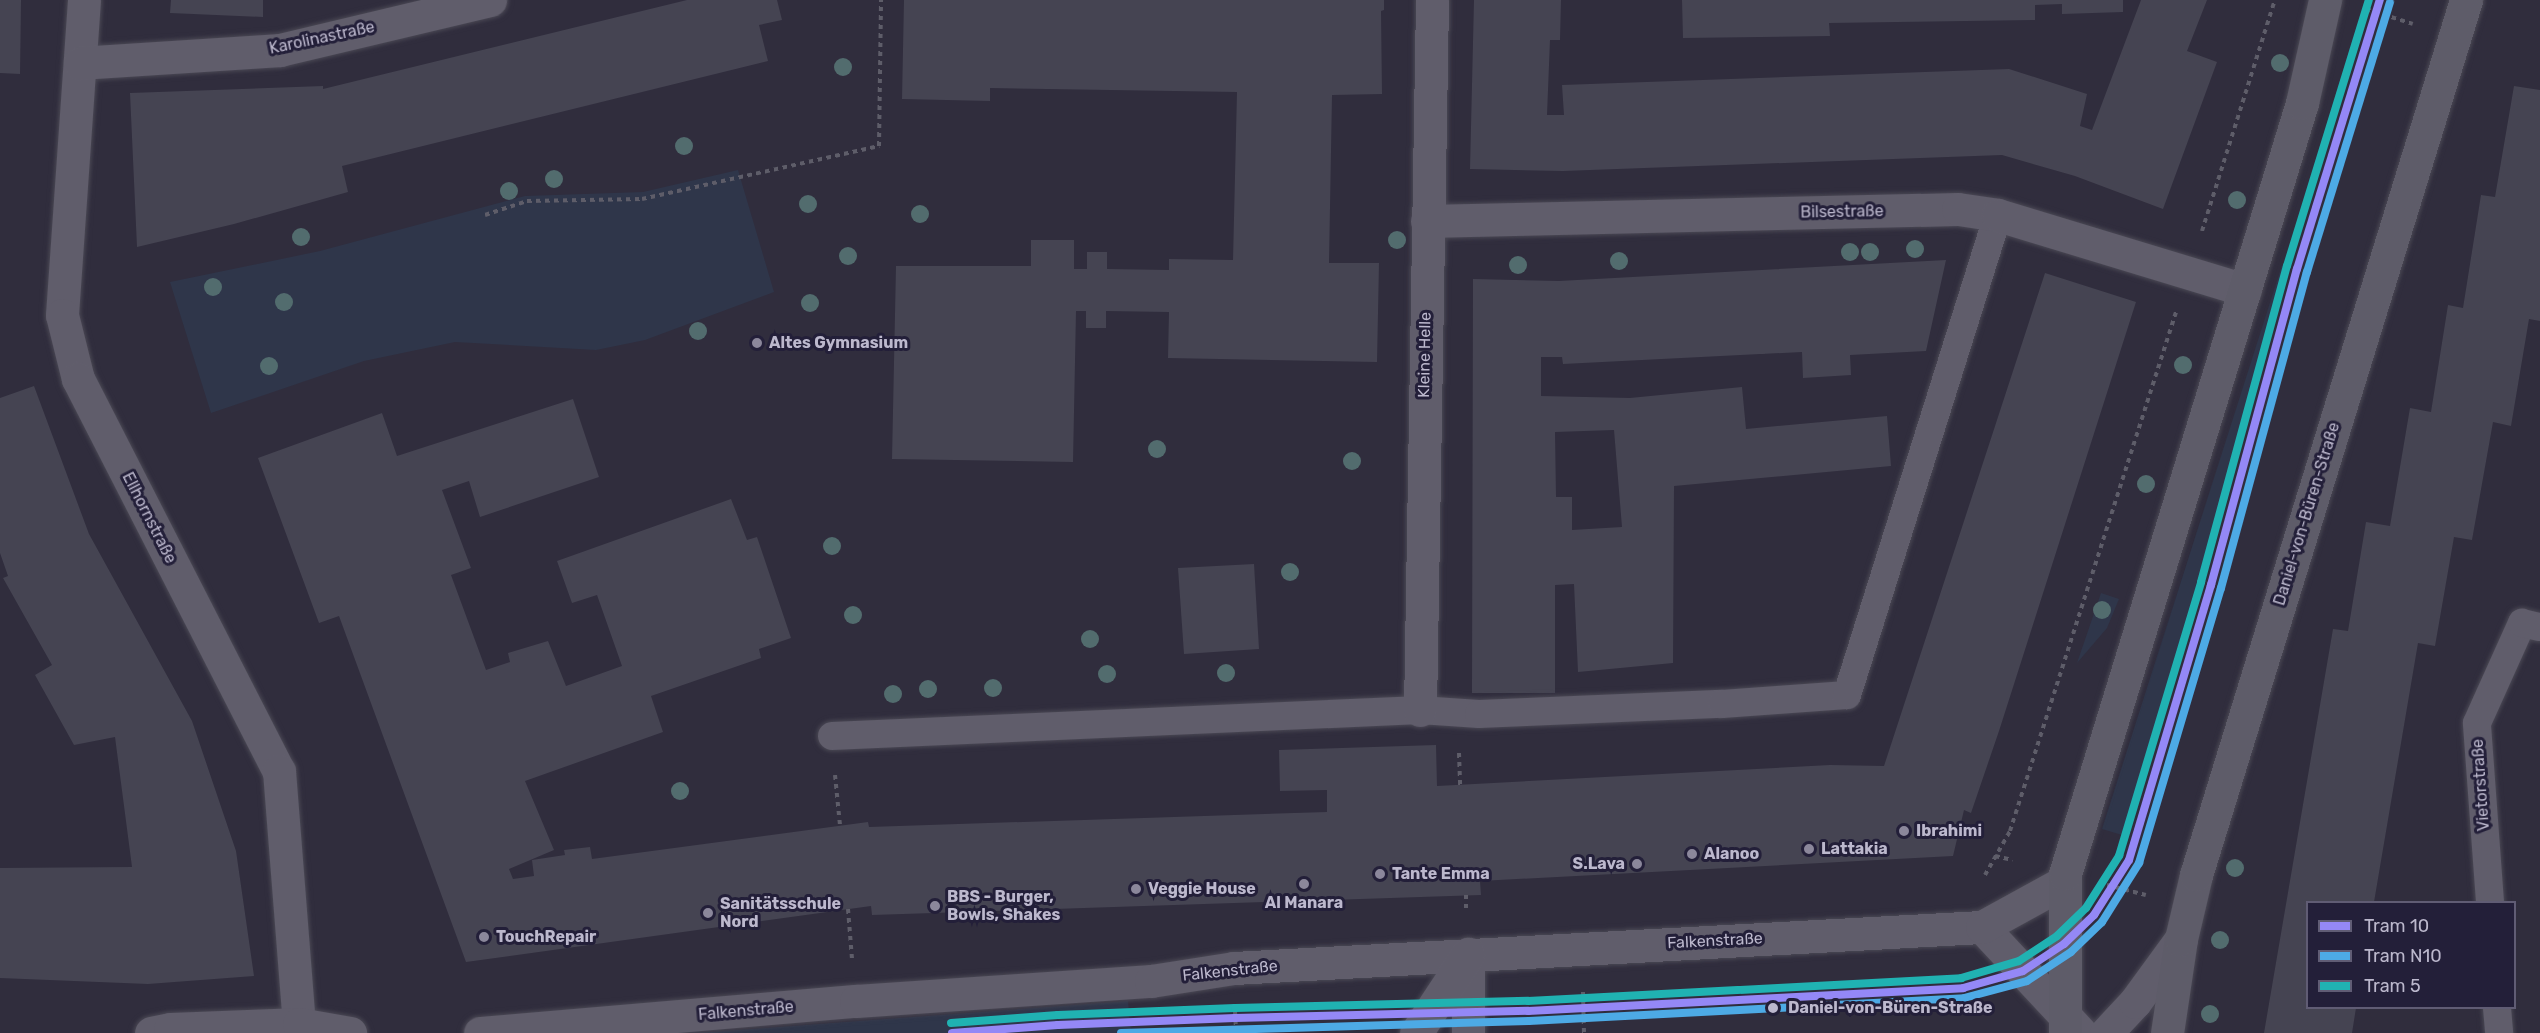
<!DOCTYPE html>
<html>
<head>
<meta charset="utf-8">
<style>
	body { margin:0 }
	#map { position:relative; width:2540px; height:1033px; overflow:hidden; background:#302d3d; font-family:Rubik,sans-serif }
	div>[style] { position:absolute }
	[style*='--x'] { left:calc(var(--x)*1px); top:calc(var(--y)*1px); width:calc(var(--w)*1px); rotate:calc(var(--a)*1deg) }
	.green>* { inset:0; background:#2f364a }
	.building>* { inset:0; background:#454452 }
	.path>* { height:4px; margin-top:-2px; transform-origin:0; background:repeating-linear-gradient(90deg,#5e5d69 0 4.5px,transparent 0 9px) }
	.roads { filter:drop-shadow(0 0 2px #4a4854) drop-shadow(0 0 2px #4a4854) }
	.service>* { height:28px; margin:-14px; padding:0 14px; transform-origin:14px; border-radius:14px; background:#605d6b }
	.minor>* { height:33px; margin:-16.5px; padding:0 16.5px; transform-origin:16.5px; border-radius:16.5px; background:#605d6b }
	.tertiary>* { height:33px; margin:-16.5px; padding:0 16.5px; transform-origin:16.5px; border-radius:16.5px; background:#605d6b }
	.secondary>* { height:33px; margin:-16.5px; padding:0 16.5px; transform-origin:16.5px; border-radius:16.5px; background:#5e5c69 }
	.tram-1>* { height:8px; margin:-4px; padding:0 4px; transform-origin:4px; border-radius:4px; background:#9488f6 }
	.tram-2>* { height:8px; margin:-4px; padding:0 4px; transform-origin:4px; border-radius:4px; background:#4daae5 }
	.tram-3>* { height:8px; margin:-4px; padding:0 4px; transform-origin:4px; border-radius:4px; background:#20b2b2 }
	.trees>* { width:18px; height:18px; margin:-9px; border-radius:50%; background:#526c6e }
	.dots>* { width:16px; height:16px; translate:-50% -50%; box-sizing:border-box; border:3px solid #231f39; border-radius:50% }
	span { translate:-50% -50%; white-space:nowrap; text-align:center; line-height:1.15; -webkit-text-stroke:6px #231f39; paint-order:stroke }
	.street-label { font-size:16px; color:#bcb8cd }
	.poi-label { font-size:16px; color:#bcb8cd; font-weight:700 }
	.left { translate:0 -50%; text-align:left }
	.right { translate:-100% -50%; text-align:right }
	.stop-label { font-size:16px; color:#bcb8cd; font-weight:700 }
	.legend { position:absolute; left:2306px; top:901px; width:210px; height:108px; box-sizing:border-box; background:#231f39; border:2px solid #605c74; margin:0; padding:8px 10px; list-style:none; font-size:18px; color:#bcb8cd }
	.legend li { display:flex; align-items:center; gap:12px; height:30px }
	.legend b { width:30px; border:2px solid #605c74 }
</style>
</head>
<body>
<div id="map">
	<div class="green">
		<i style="clip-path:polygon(738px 170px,774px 292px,645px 340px,596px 350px,455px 342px,364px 361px,211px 413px,170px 282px,320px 251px,525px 196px,643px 192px)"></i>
		<i style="clip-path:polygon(2282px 265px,2290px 267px,2122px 835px,2102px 829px)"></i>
		<i style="clip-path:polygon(2101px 593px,2119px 599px,2107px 628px,2077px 663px)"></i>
		<i style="clip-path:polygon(1128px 1001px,1131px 1033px,697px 1033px)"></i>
	</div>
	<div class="building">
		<i style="clip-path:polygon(0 0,21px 0,20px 74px,0 73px)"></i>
		<i style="clip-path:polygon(171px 0,263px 0,263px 17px,170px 13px)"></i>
		<i style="clip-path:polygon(687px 0,777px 0,782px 20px,759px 25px,768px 61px,342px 166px,348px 192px,234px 224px,137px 247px,130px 93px,323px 86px,323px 89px)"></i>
		<i style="clip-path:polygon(904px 0,1384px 0,1384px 10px,1381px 11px,1382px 94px,1332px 95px,1329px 263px,1379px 263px,1377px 362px,1168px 358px,1169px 312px,1106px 311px,1106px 328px,1086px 328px,1086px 311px,1076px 311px,1073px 462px,892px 459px,896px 266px,1031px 266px,1031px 240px,1074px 240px,1074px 269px,1087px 269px,1087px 252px,1107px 252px,1107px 269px,1169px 270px,1169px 259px,1233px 260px,1237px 92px,990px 88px,990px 101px,902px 99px)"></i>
		<i style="clip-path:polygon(1474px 0,1561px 0,1560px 40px,1550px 40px,1547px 115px,1564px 115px,1562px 85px,2009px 69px,2087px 94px,2080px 126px,2092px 130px,2141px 0,2207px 0,2187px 51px,2217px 62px,2163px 209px,2075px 176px,2002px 155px,1563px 171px,1470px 169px)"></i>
		<i style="clip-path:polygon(1682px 0,2123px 0,2123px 12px,2062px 14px,2062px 4px,2035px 5px,2035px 20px,1829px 23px,1830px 36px,1683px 38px)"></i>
		<i style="clip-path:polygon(2514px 86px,2540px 90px,2540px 321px,2529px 319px,2511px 426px,2493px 422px,2472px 540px,2454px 537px,2435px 646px,2418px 643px,2374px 902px,2307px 903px,2307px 1008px,2356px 1008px,2352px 1033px,2264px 1033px,2333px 629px,2348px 631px,2366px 522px,2390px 526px,2410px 408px,2431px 412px,2448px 305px,2463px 308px,2481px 195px,2495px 197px)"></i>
		<i style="clip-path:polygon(evenodd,1946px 260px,1926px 351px,1850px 355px,1851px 375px,1803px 378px,1802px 352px,1563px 364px,1562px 357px,1541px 357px,1541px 396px,1630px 398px,1742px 387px,1746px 429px,1887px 416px,1891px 466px,1674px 486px,1673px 663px,1578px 672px,1574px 584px,1555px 585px,1555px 693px,1472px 693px,1473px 279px,1559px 281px,1946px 260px,1614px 430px,1622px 527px,1572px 530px,1572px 497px,1556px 497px,1555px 432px,1614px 430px)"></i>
		<i style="clip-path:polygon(2045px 273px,2136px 302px,1999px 731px,1971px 813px,1964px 810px,1953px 856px,1480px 881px,1481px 895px,872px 915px,871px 906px,466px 962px,339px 616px,319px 623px,258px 458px,382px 413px,397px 456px,573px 399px,599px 477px,480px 517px,469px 481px,442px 490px,471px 568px,451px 575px,486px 670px,510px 662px,508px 653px,548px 641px,566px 686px,622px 666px,597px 595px,572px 603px,557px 561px,731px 499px,747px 540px,757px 537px,791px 638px,759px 649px,761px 658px,651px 696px,663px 732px,525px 781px,554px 850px,509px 869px,513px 879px,534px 876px,532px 860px,565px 855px,564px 850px,590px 847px,592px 859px,868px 822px,869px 827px,1327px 812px,1327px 790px,1280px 791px,1279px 750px,1436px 745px,1437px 786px,1830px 765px,1884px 766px)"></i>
		<i style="clip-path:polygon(34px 386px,89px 534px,192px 721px,236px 851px,254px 976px,148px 984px,0 978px,0 868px,132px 867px,115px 737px,74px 745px,35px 675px,52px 665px,3px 578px,8px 576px,0 553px,0 398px)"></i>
		<i style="clip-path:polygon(1254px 564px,1259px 649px,1184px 654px,1178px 568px)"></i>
	</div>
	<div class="path">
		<i style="--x:2366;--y:9;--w:49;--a:17.7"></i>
		<i style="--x:485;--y:215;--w:44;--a:-18.4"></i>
		<i style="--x:527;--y:201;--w:115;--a:-1"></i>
		<i style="--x:642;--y:199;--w:243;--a:-12.6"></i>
		<i style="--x:879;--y:146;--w:146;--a:-89.2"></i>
		<i style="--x:2202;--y:231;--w:242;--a:-72.5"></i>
		<i style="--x:1459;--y:753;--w:32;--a:88"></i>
		<i style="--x:835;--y:775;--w:50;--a:84.3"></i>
		<i style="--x:1995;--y:856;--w:18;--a:13"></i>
		<i style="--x:1985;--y:875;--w:51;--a:-60.4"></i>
		<i style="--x:2010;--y:831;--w:545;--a:-72.26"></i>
		<i style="--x:2107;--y:885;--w:40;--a:14.4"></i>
		<i style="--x:1466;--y:895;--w:18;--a:90"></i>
		<i style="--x:848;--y:909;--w:50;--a:85.4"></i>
		<i style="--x:1583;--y:992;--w:41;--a:88.6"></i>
		<i style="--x:1235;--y:1011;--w:22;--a:87"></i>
	</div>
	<div class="roads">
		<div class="service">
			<i style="--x:832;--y:736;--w:589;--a:-2.53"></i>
			<i style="--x:1420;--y:710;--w:59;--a:3.9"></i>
			<i style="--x:1479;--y:714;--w:243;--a:-2.4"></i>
			<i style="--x:1722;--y:704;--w:125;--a:-4.1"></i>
			<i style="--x:1847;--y:695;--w:503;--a:-72.54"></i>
			<i style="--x:2490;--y:902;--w:179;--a:-94.2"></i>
			<i style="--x:2477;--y:723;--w:110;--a:-65.8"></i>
			<i style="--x:2522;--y:623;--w:18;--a:13"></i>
			<i style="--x:2497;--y:1008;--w:25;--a:85"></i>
		</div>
		<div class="minor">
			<i style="--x:84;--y:0;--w:316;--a:94"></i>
			<i style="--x:62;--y:315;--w:66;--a:76"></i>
			<i style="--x:78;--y:379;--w:441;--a:62.9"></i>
			<i style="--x:279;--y:771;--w:254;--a:85.5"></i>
			<i style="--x:80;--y:63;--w:200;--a:-3.7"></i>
			<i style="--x:280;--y:50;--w:216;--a:-13.4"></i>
			<i style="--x:1427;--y:221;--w:531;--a:-1.29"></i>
			<i style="--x:1958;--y:209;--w:40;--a:8.5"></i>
			<i style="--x:1998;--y:215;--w:258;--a:16.9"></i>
			<i style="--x:1420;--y:710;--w:710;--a:-89.03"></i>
		</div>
		<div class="tertiary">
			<i style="--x:1982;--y:927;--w:144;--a:47"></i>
			<i style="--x:1468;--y:954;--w:79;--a:90"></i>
			<i style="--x:151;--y:1033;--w:19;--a:-12"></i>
			<i style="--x:170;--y:1029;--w:129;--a:-2.2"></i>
			<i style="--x:299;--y:1024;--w:52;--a:10"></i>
			<i style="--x:480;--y:1033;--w:377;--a:-4.9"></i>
			<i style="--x:856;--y:1001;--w:296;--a:-3.9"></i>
			<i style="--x:1151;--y:981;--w:84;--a:-8.9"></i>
			<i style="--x:1234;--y:968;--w:749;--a:-3.14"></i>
			<i style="--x:1982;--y:927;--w:94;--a:-28.8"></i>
			<i style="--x:1416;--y:1033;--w:95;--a:-56.6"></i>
			<i style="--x:2106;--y:1033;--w:42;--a:-46.9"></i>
			<i style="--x:2135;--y:1002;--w:78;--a:-53.9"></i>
		</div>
		<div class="secondary">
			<i style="--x:2065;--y:1033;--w:159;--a:-90"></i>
			<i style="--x:2065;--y:874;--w:807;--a:-72.91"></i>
			<i style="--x:2302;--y:103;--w:106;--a:-77.4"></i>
			<i style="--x:2167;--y:1033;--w:95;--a:-81.5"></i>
			<i style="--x:2181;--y:939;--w:66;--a:-76.8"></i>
			<i style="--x:2196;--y:875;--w:916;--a:-72.85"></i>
		</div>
	</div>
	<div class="tram-1">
		<i style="--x:952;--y:1033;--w:106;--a:-4.3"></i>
		<i style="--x:1058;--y:1025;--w:177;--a:-2.3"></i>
		<i style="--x:1235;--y:1018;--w:293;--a:-1.4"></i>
		<i style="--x:1528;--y:1011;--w:436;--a:-3"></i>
		<i style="--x:1963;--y:988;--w:62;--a:-15.8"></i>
		<i style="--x:2023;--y:971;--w:49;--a:-33.4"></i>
		<i style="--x:2064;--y:944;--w:42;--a:-44"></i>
		<i style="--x:2094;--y:915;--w:65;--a:-57.5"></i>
		<i style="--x:2129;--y:860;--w:287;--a:-73.4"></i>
		<i style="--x:2211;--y:585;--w:327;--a:-74.8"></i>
		<i style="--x:2297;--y:269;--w:282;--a:-72.9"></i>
	</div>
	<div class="tram-2">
		<i style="--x:1121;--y:1033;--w:408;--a:-1.7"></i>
		<i style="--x:1529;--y:1021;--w:436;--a:-3"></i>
		<i style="--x:1964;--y:998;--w:65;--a:-15.1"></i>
		<i style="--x:2027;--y:981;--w:53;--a:-33.4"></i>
		<i style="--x:2071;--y:952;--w:43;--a:-44.1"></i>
		<i style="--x:2102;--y:922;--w:70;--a:-57.9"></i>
		<i style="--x:2139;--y:863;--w:287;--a:-73.4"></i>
		<i style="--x:2221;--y:588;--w:327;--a:-74.8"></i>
		<i style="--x:2307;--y:272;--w:282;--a:-72.9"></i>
	</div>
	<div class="tram-3">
		<i style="--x:951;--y:1023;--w:107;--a:-4.3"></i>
		<i style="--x:1058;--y:1015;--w:177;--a:-2.3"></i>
		<i style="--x:1235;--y:1008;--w:293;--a:-1.4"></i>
		<i style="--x:1528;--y:1001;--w:434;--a:-3"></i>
		<i style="--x:1961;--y:978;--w:60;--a:-16.3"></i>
		<i style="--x:2019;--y:961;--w:45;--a:-33.3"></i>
		<i style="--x:2057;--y:936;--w:40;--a:-44"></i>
		<i style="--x:2086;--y:908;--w:62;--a:-57.6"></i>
		<i style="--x:2119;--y:856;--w:286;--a:-73.3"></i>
		<i style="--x:2201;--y:582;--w:327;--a:-74.8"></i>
		<i style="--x:2287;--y:266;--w:278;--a:-72.9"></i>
	</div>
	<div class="trees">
		<i style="left:2280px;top:63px"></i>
		<i style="left:843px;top:67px"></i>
		<i style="left:684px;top:146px"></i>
		<i style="left:554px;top:179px"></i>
		<i style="left:509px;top:191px"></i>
		<i style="left:2237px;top:200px"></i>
		<i style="left:808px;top:204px"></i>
		<i style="left:920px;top:214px"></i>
		<i style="left:301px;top:237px"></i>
		<i style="left:1397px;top:240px"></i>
		<i style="left:1915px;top:249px"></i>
		<i style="left:1850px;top:252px"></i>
		<i style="left:1870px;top:252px"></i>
		<i style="left:848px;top:256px"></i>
		<i style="left:1619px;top:261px"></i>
		<i style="left:1518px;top:265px"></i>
		<i style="left:213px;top:287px"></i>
		<i style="left:284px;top:302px"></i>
		<i style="left:810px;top:303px"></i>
		<i style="left:698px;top:331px"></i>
		<i style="left:2183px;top:365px"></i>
		<i style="left:269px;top:366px"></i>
		<i style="left:1157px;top:449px"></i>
		<i style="left:1352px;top:461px"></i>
		<i style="left:2146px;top:484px"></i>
		<i style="left:832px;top:546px"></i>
		<i style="left:1290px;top:572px"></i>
		<i style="left:2102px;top:610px"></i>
		<i style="left:853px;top:615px"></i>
		<i style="left:1090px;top:639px"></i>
		<i style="left:1226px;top:673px"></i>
		<i style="left:1107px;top:674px"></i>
		<i style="left:993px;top:688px"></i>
		<i style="left:928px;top:689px"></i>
		<i style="left:893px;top:694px"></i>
		<i style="left:680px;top:791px"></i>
		<i style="left:2235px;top:868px"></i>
		<i style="left:2220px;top:940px"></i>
		<i style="left:2210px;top:1014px"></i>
	</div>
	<div class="dots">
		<i style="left:757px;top:343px;background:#8b879b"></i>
		<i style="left:1904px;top:831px;background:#8b879b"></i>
		<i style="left:1809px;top:849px;background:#8b879b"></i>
		<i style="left:1692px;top:854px;background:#8b879b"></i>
		<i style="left:1637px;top:864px;background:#8b879b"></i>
		<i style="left:1380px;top:874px;background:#8b879b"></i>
		<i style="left:1304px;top:884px;background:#8b879b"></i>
		<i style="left:1136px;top:889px;background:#8b879b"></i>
		<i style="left:935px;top:906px;background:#8b879b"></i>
		<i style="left:708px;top:913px;background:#8b879b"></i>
		<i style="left:484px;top:937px;background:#8b879b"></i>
		<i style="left:1773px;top:1008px;background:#bcb8cd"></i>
	</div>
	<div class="street-label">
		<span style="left:322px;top:38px;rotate:-12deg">Karolinastraße</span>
		<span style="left:1842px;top:212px;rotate:-1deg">Bilsestraße</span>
		<span style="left:1425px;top:355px;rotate:-89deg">Kleine Helle</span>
		<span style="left:2307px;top:514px;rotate:-73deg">Daniel-von-Büren-Straße</span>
		<span style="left:149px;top:518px;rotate:63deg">Ellhornstraße</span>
		<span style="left:2481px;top:785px;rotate:-94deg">Vietorstraße</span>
		<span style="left:1715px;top:941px;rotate:-3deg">Falkenstraße</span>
		<span style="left:1230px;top:971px;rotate:-6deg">Falkenstraße</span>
		<span style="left:746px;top:1011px;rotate:-5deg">Falkenstraße</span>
	</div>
	<div class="poi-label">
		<span class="left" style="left:769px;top:343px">Altes Gymnasium</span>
		<span class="left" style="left:1916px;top:831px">Ibrahimi</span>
		<span class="left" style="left:1821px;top:849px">Lattakia</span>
		<span class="left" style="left:1704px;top:854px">Alanoo</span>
		<span class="right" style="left:1625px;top:864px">S.Lava</span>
		<span class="left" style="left:1392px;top:874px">Tante Emma</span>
		<span class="left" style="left:1148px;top:889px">Veggie House</span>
		<span class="left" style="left:947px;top:906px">BBS - Burger,<br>Bowls, Shakes</span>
		<span style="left:1304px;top:903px">Al Manara</span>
		<span class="left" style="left:720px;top:913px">Sanitätsschule<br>Nord</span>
		<span class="left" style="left:496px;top:937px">TouchRepair</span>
	</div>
	<div class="stop-label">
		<span class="left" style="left:1788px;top:1008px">Daniel-von-Büren-Straße</span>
	</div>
	<ul class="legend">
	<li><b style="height:8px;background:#9488f6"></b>Tram 10</li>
	<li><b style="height:8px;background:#4daae5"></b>Tram N10</li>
	<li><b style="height:8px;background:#20b2b2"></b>Tram 5</li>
	</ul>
</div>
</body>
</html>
